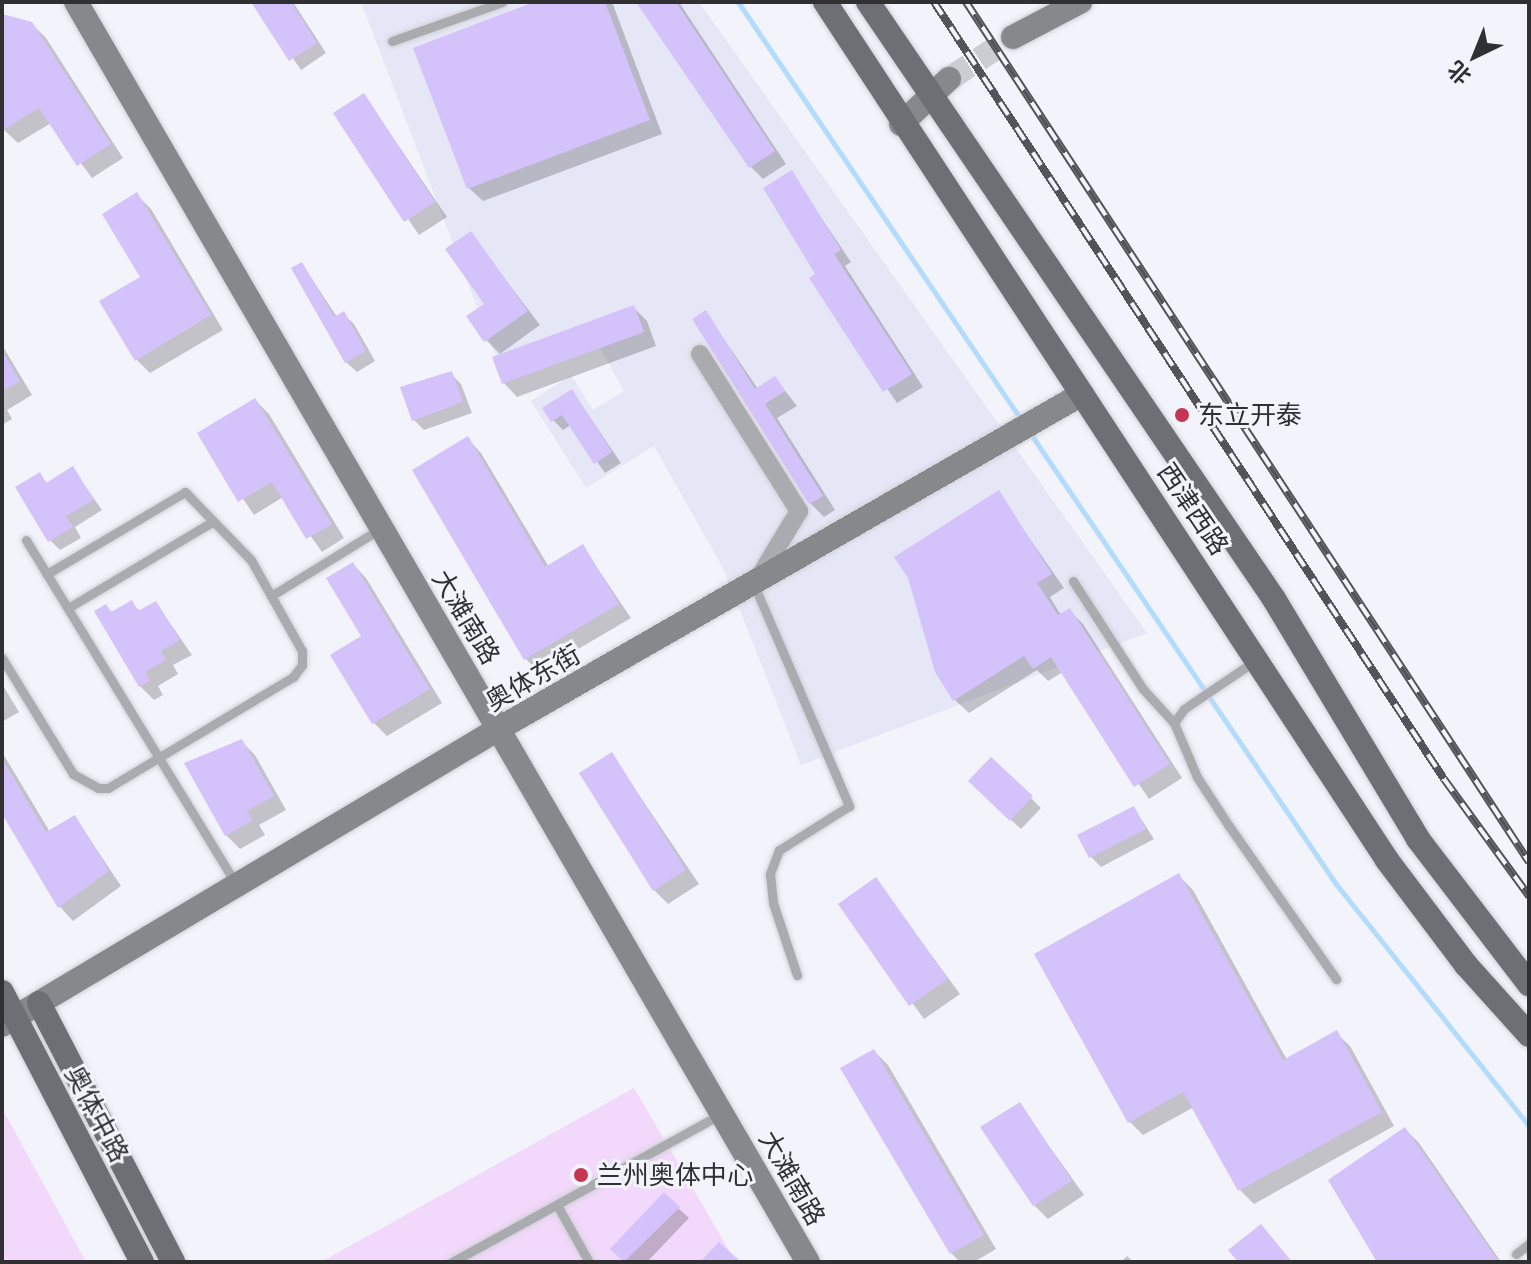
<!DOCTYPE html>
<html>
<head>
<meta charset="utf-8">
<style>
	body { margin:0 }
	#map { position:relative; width:1531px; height:1264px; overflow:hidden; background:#f3f3fb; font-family:"Noto Sans","Noto Sans SC",sans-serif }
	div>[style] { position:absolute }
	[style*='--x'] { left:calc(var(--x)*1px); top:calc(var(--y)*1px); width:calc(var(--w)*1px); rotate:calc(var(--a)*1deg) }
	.built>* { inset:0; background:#e6e7f6 }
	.green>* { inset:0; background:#f2d8fa }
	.shadow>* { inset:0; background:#0003 }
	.stream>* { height:5px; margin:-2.5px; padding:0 2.5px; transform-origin:2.5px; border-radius:2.5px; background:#b2dbfc }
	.building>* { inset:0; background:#d4c2fa }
	.secondary-tunnel>* { height:24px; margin-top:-12px; transform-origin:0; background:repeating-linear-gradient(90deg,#ccccd3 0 24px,transparent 0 36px) }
	.roads { filter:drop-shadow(0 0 2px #d0d0d7) drop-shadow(0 0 2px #d0d0d7) }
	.lane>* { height:9px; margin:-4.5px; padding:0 4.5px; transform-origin:4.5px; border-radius:4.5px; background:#aaabae }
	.street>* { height:18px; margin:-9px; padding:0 9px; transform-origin:9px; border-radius:9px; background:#aaabae }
	.secondary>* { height:24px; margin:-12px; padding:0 12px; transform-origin:12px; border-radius:12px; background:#86888c }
	.primary>* { height:24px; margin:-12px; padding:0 12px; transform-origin:12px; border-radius:12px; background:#6c6f74 }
	.rail>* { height:8px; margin-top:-4px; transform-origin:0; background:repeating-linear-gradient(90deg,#f3f3fb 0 15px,#545458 0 30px); box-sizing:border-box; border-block:2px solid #545458 }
	.dots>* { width:22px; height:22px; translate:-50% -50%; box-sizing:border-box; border:4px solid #f3f3fb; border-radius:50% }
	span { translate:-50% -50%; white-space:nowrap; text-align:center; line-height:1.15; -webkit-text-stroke:6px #f3f3fb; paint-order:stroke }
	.poi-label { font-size:26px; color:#303033 }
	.left { translate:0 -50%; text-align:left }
	.street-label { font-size:26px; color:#303033 }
	.frame { position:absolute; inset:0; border:4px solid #303033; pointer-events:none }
	.north { position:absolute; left:1435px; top:16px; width:80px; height:80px; -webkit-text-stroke:6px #f3f3fb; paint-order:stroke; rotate:223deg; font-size:22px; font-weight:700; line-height:32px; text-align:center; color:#303033 }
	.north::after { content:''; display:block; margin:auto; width:28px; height:36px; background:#303033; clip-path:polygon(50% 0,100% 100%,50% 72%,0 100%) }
</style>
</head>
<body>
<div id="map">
	<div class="built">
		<i style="clip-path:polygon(361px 2px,699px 2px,1147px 633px,801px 765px,724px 570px,654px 446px,586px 488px,531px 401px,571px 375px,593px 410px,624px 391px,600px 348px,504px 378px)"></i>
	</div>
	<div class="green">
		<i style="clip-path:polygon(634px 1088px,736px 1262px,321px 1262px)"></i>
		<i style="clip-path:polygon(2px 1108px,86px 1262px,2px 1262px)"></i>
	</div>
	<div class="shadow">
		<i style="clip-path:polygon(254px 2px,293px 2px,326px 53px,301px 70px)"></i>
		<i style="clip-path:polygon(539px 2px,612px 2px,662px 134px,483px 201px,469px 188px)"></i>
		<i style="clip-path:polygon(639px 2px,679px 2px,786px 164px,763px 179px,751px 167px)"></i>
		<i style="clip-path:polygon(2px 16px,31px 23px,46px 38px,123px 158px,92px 178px,51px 123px,18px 143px,4px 130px)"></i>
		<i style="clip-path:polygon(364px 95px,447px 217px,419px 235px,336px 113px)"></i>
		<i style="clip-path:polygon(791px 173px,851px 262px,845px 266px,923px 387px,897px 403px,812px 278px,818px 274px)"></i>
		<i style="clip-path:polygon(137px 195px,151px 209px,223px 330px,150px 373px,137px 360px,142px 277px)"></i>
		<i style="clip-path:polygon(470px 233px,540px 325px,500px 354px,486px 340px,487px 304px)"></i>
		<i style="clip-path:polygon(302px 264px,337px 317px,343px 314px,354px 324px,375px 361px,357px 372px,346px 362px)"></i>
		<i style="clip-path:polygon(633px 307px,647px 321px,656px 346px,517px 397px,504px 383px)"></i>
		<i style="clip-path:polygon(706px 313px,758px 389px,775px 378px,797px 406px,777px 418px,835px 510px,824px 517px,810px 503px)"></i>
		<i style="clip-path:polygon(2px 345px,32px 395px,7px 410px,12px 419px,2px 425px)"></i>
		<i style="clip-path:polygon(451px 374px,461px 384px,472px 413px,424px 430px,414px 420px)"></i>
		<i style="clip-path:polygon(572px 391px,621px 463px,605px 473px,571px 425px,563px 430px,553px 420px)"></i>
		<i style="clip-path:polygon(255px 400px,269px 414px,344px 538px,322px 552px,283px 497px,254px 515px,200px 434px)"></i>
		<i style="clip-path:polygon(468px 439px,481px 453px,549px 567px,583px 547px,631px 618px,539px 672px,526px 659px)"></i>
		<i style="clip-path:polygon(73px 469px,102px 510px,75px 527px,81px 538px,60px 550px,50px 540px,39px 475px,48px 484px)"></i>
		<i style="clip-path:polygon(998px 493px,1064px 588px,1050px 597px,1061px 615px,1069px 610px,1083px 624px,1182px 778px,1149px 799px,1063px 672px,1048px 681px,1037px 670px,969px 713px,955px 700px)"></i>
		<i style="clip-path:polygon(353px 564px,366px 578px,442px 703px,387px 736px,373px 722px)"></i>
		<i style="clip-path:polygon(131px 603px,141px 612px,156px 603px,192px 655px,173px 665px,178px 674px,158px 686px,163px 695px,154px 700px,140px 686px,106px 606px,113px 613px)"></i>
		<i style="clip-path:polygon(2px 684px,19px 712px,2px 722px)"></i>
		<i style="clip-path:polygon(241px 741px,255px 755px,286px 810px,259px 825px,265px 835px,240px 849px,226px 835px)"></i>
		<i style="clip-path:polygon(2px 752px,50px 832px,75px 817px,121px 886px,73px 921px,60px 907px,2px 810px)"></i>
		<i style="clip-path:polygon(612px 755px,699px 884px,668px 904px,654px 890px)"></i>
		<i style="clip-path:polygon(991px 759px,1041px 808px,1021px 829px,970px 781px)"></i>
		<i style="clip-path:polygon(1134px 808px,1154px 839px,1101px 867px,1091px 857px)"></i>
		<i style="clip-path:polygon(1179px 876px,1193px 890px,1287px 1060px,1336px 1033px,1350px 1046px,1394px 1126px,1254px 1204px,1240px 1190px,1194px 1107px,1143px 1135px,1129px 1121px)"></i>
		<i style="clip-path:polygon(876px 880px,960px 994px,924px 1019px,840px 904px)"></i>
		<i style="clip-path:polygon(874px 1051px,888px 1065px,996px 1249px,974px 1262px,960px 1262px,951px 1253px)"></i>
		<i style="clip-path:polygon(1019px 1104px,1084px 1195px,1048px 1219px,1034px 1205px)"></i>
		<i style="clip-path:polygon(1405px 1129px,1419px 1143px,1501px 1262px,1379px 1262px)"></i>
		<i style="clip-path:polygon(664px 1195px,689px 1218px,647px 1262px,626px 1262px,613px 1249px)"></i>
		<i style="clip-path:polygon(1127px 1256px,1133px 1262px,1121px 1262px)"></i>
	</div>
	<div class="stream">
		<i style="--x:738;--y:2;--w:506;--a:55.87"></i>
		<i style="--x:1030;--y:433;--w:545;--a:55.84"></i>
		<i style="--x:1336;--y:884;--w:310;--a:51.4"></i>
	</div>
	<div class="building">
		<i style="clip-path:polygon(251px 2px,291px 2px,317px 43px,289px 61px)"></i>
		<i style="clip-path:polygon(534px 2px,605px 2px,650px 120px,467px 189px,413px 48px)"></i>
		<i style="clip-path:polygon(636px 2px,676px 2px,775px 151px,749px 168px)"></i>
		<i style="clip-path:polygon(2px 14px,32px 22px,111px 144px,77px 166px,39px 108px,2px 131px)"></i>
		<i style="clip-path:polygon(364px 93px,435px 202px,404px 222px,333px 113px)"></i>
		<i style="clip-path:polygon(792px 170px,841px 250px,834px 254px,912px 374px,883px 392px,809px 278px,815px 274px,763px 188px)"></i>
		<i style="clip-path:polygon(137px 192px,211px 315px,135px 361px,99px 301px,140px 277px,102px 214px)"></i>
		<i style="clip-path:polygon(471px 231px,528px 311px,484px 342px,466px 316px,484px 304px,445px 249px)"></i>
		<i style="clip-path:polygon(302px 262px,334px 317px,344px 311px,366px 351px,345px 363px,291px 268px)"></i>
		<i style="clip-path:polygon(634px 305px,644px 332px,502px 384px,492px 357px)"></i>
		<i style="clip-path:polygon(706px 310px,755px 389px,775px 376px,785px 391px,765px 404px,823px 496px,809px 504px,692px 319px)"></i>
		<i style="clip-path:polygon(2px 351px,20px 381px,2px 391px)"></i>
		<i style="clip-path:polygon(452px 371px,463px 402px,412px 421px,400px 387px)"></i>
		<i style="clip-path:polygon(572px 389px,612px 452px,594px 464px,562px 415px,551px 422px,542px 408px)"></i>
		<i style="clip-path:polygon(255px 398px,332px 524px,306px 539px,272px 482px,238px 502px,197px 433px)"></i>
		<i style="clip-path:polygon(468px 436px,545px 567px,583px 544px,619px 604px,524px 660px,412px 470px)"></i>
		<i style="clip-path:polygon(73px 466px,94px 500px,66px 516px,73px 527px,48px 542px,15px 487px,40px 472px,46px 483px)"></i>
		<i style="clip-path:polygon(999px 490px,1052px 574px,1037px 583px,1058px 615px,1070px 608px,1170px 764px,1134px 787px,1051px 657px,1033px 669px,1024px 656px,953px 701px,935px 672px,908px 578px,894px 557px)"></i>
		<i style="clip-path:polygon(353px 562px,430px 689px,372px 724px,330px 655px,361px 636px,326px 578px)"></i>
		<i style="clip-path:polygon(132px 600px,138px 611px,156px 601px,180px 640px,161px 651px,166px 660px,145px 672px,150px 681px,139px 687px,94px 611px,106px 604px,111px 612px)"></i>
		<i style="clip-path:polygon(242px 739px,274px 796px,247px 811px,253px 820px,225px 836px,184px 763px)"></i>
		<i style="clip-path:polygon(612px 752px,686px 870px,653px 891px,579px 773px)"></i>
		<i style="clip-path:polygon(991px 757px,1033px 796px,1010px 821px,968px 781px)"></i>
		<i style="clip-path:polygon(2px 759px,46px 832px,75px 815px,109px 871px,58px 908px,2px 814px)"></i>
		<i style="clip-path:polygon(1134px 806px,1146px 829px,1089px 858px,1077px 835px)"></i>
		<i style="clip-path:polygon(1179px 873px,1283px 1060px,1337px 1030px,1382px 1112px,1238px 1191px,1183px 1092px,1128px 1123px,1034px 954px)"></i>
		<i style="clip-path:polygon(876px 877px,948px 979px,909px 1006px,838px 904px)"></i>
		<i style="clip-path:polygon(874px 1049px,984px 1235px,950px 1254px,840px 1068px)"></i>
		<i style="clip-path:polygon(1020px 1102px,1072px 1181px,1033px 1206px,980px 1127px)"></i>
		<i style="clip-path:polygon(1405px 1127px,1499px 1262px,1377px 1262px,1328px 1180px)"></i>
		<i style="clip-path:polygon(664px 1192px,680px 1207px,624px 1262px,610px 1249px)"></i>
		<i style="clip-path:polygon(1261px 1224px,1292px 1262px,1238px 1262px,1228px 1250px)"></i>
		<i style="clip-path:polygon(719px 1242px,741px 1262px,700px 1262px)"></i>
	</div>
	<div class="secondary-tunnel">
		<i style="--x:949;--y:79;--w:77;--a:-33.3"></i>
	</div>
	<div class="roads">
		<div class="lane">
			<i style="--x:392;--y:41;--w:117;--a:-19.5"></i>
			<i style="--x:26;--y:540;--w:403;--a:58.6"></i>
			<i style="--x:1073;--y:581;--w:129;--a:57.1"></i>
			<i style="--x:1143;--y:689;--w:46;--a:47.6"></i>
			<i style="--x:754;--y:585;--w:241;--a:66.7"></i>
			<i style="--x:849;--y:806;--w:83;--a:147.8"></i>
			<i style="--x:779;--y:850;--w:26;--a:111"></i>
			<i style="--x:770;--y:874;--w:29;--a:84"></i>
			<i style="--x:773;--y:903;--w:76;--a:71.6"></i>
			<i style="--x:271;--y:596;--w:128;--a:-31.6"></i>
			<i style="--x:68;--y:608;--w:165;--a:-30.9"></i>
			<i style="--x:2;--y:658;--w:136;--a:58.5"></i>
			<i style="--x:73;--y:774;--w:29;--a:29"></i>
			<i style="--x:98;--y:788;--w:10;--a:0"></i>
			<i style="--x:108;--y:788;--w:216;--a:-31"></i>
			<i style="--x:293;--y:677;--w:15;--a:-53"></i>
			<i style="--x:302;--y:665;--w:14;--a:-90"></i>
			<i style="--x:302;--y:651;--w:104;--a:-119.3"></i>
			<i style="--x:251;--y:560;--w:95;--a:-134.1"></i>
			<i style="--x:185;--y:492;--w:161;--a:149.3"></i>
			<i style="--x:1256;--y:660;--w:87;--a:145.8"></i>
			<i style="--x:1184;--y:709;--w:17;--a:126"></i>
			<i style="--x:1174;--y:723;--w:59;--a:66.9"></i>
			<i style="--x:1197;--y:777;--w:59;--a:56.9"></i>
			<i style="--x:1229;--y:826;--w:187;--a:55"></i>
			<i style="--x:557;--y:1205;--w:65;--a:60.7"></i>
			<i style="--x:1516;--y:1254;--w:16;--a:-38"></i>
			<i style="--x:452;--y:1262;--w:305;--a:-28.8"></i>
		</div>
		<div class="street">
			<i style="--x:700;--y:354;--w:186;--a:57.8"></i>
			<i style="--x:799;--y:511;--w:79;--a:121.1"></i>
		</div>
		<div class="secondary">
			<i style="--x:76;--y:2;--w:1457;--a:59.85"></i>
			<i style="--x:1013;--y:37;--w:76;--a:-27.6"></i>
			<i style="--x:901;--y:124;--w:66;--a:-43.2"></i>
			<i style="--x:2;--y:1025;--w:580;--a:-30.81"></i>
			<i style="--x:500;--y:728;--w:671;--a:-29.85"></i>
		</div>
		<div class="primary">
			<i style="--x:825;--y:2;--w:1026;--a:56.77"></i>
			<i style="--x:1387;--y:860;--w:131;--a:53"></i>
			<i style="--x:1466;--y:965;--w:94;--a:48"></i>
			<i style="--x:868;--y:2;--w:722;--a:55.78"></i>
			<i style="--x:1274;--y:599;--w:280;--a:59"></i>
			<i style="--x:1418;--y:839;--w:183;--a:52.6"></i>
			<i style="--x:2;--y:992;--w:304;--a:62.6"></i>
			<i style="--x:39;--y:1003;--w:292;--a:62.6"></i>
		</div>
	</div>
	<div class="rail">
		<i style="--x:934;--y:2;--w:929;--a:56.72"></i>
		<i style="--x:1444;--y:779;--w:145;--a:54"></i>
		<i style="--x:966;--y:2;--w:1028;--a:56.79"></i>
	</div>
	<div class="dots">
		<i style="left:1182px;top:415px;background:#c63652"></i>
		<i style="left:581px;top:1175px;background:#c63652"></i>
	</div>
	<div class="poi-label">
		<span class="left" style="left:1198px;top:415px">东立开泰</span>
		<span class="left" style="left:597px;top:1175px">兰州奥体中心</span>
	</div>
	<div class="street-label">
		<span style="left:1193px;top:509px;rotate:56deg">西津西路</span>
		<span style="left:466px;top:617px;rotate:59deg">大滩南路</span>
		<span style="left:533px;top:678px;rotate:-30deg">奥体东街</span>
		<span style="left:97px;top:1114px;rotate:62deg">奥体中路</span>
		<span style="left:792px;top:1178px;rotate:60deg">大滩南路</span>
	</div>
	<div class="frame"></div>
	<div class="north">北</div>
</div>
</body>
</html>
